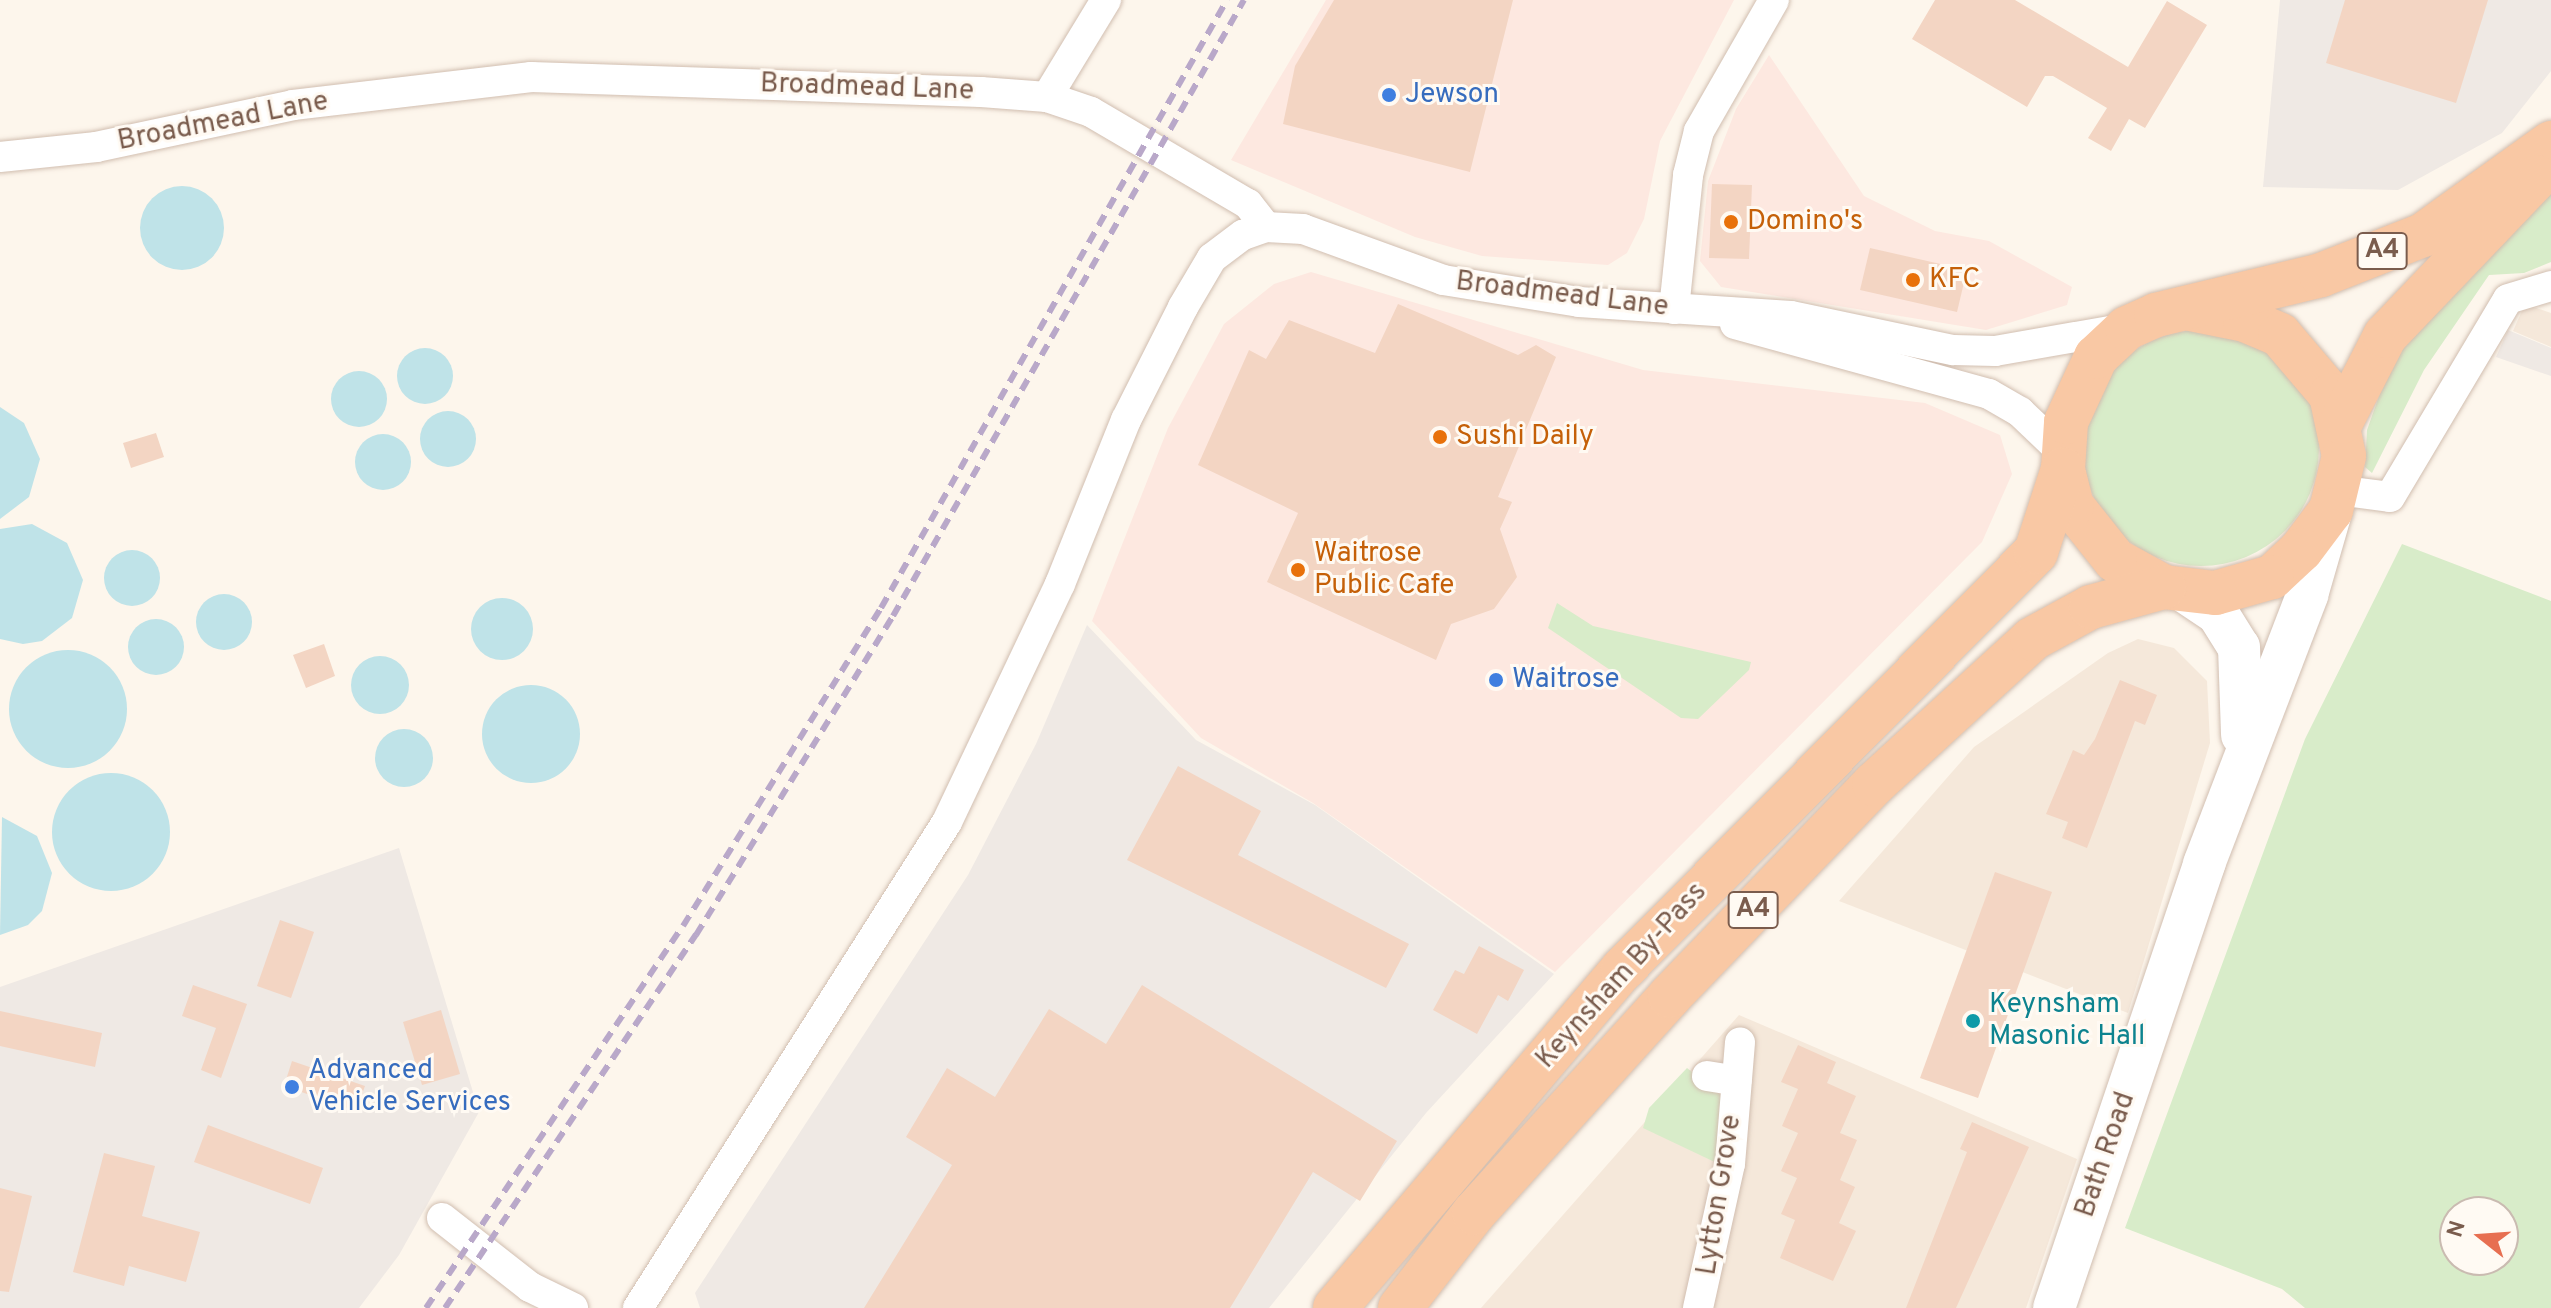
<!DOCTYPE html>
<html>
<head>
<meta charset="utf-8">
<style>
	body { margin:0 }
	#map { position:relative; width:2551px; height:1308px; overflow:hidden; background:#fdf6ec; font-family:Overpass,sans-serif }
	div>[style] { position:absolute }
	[style*='--x'] { left:calc(var(--x)*1px); top:calc(var(--y)*1px); width:calc(var(--w)*1px); rotate:calc(var(--a)*1deg) }
	.residential>* { inset:0; background:#f5e8da }
	.commercial>* { inset:0; background:#fde8e0 }
	.industrial>* { inset:0; background:#efe9e4 }
	.green>* { inset:0; background:#d8ecc9 }
	.round { border-radius:50% }
	.water>* { inset:0; background:#bfe3e8 }
	.building>* { inset:0; background:#f3d5c3 }
	.roads { filter:drop-shadow(0 0 2px #d1beb0) drop-shadow(0 0 2px #d1beb0) }
	.minor>* { height:30px; margin:-15px; padding:0 15px; transform-origin:15px; border-radius:15px; background:#fff }
	.secondary>* { height:42px; margin:-21px; padding:0 21px; transform-origin:21px; border-radius:21px; background:#fff }
	.trunk>* { height:44px; margin:-22px; padding:0 22px; transform-origin:22px; border-radius:22px; background:#f9c8a4 }
	.rail>* { height:6px; margin-top:-3px; transform-origin:0; background:repeating-linear-gradient(90deg,#b9a8c9 0 12px,transparent 0 20px) }
	.dots>* { width:22px; height:22px; translate:-50% -50%; box-sizing:border-box; border:4px solid #fffaf3; border-radius:50% }
	span { translate:-50% -50%; white-space:nowrap; text-align:center; line-height:1.15; -webkit-text-stroke:6px #fffaf3; paint-order:stroke }
	.shield-label span { padding:2px 6px; background:#fffaf3; border:2px solid; border-radius:6px; -webkit-text-stroke-width:0 }
	.shield-label { font-size:26px; color:#7a5c4d; font-weight:700 }
	.street-label { font-size:28px; color:#7a5c4d }
	.shop-label { font-size:28px; color:#366cbe }
	.left { translate:0 -50%; text-align:left }
	.food-label { font-size:28px; color:#c56008 }
	.culture-label { font-size:28px; color:#0d838f }
	.north { position:absolute; left:2439px; top:1196px; width:80px; height:80px; box-sizing:border-box; background:#fffaf3; border:2px solid #cabbb1; border-radius:50%; rotate:287deg; font-size:22px; font-weight:700; line-height:32px; text-align:center; color:#7a5c4d }
	.north::after { content:''; display:block; margin:auto; width:28px; height:36px; background:#e76f51; clip-path:polygon(50% 0,100% 100%,50% 72%,0 100%) }
</style>
</head>
<body>
<div id="map">
	<div class="residential">
		<i style="clip-path:polygon(2525px 304px,2551px 313px,2551px 347px,2513px 331px)"></i>
		<i style="clip-path:polygon(2138px 639px,2174px 648px,2207px 681px,2210px 743px,2128px 1013px,1839px 901px,1974px 747px,2108px 653px)"></i>
		<i style="clip-path:polygon(1739px 1015px,2077px 1159px,2026px 1308px,1481px 1308px)"></i>
	</div>
	<div class="commercial">
		<i style="clip-path:polygon(1326px 0,1734px 0,1660px 141px,1644px 219px,1627px 253px,1608px 265px,1482px 256px,1415px 237px,1231px 160px)"></i>
		<i style="clip-path:polygon(1769px 55px,1864px 196px,1935px 231px,1989px 241px,2072px 287px,2067px 305px,1986px 330px,1721px 287px,1700px 261px,1708px 181px,1736px 109px)"></i>
		<i style="clip-path:polygon(1311px 272px,1643px 370px,1925px 403px,2000px 435px,2012px 474px,1982px 542px,1555px 972px,1313px 803px,1201px 738px,1092px 621px,1168px 428px,1224px 324px,1274px 284px)"></i>
	</div>
	<div class="industrial">
		<i style="clip-path:polygon(2280px 0,2551px 0,2551px 71px,2502px 133px,2398px 190px,2263px 187px)"></i>
		<i style="clip-path:polygon(2508px 330px,2551px 348px,2551px 376px,2496px 357px)"></i>
		<i style="clip-path:polygon(1087px 625px,1196px 740px,1315px 805px,1554px 974px,1426px 1113px,1269px 1308px,700px 1308px,695px 1293px,968px 875px,1036px 744px)"></i>
		<i style="clip-path:polygon(399px 848px,479px 1112px,399px 1255px,359px 1308px,0 1308px,0 987px)"></i>
	</div>
	<div class="green">
		<i style="clip-path:polygon(2551px 187px,2551px 262px,2524px 273px,2489px 275px,2424px 370px,2372px 473px,2365px 467px,2367px 430px,2393px 357px)"></i>
		<i class="round" style="left:2083px;top:330px;width:236px;height:236px"></i>
		<i style="clip-path:polygon(evenodd,2402px 544px,2551px 601px,2551px 1308px,2305px 1308px,2282px 1289px,2125px 1228px,2305px 739px,2402px 544px,2455px 1212px,2503px 1212px,2503px 1260px,2455px 1260px,2455px 1212px)"></i>
		<i style="clip-path:polygon(1557px 603px,1593px 626px,1751px 662px,1749px 670px,1698px 719px,1681px 718px,1548px 628px)"></i>
		<i style="clip-path:polygon(1687px 1068px,1721px 1095px,1721px 1165px,1643px 1128px,1649px 1108px)"></i>
	</div>
	<div class="water">
		<i class="round" style="left:140px;top:186px;width:84px;height:84px"></i>
		<i class="round" style="left:397px;top:348px;width:56px;height:56px"></i>
		<i class="round" style="left:331px;top:371px;width:56px;height:56px"></i>
		<i style="clip-path:polygon(0 407px,24px 423px,40px 459px,29px 497px,0 519px)"></i>
		<i class="round" style="left:420px;top:411px;width:56px;height:56px"></i>
		<i class="round" style="left:355px;top:434px;width:56px;height:56px"></i>
		<i style="clip-path:polygon(32px 524px,67px 543px,83px 580px,72px 618px,42px 641px,23px 644px,0 639px,0 529px)"></i>
		<i class="round" style="left:104px;top:550px;width:56px;height:56px"></i>
		<i class="round" style="left:196px;top:594px;width:56px;height:56px"></i>
		<i class="round" style="left:471px;top:598px;width:62px;height:62px"></i>
		<i class="round" style="left:128px;top:619px;width:56px;height:56px"></i>
		<i class="round" style="left:9px;top:650px;width:118px;height:118px"></i>
		<i class="round" style="left:351px;top:656px;width:58px;height:58px"></i>
		<i class="round" style="left:482px;top:685px;width:98px;height:98px"></i>
		<i class="round" style="left:375px;top:729px;width:58px;height:58px"></i>
		<i class="round" style="left:52px;top:773px;width:118px;height:118px"></i>
		<i style="clip-path:polygon(2px 817px,37px 836px,52px 873px,42px 911px,28px 925px,0 935px)"></i>
	</div>
	<div class="building">
		<i style="clip-path:polygon(1334px 0,1513px 0,1470px 172px,1283px 124px,1295px 66px)"></i>
		<i style="clip-path:polygon(1935px 0,2015px 0,2128px 67px,2167px 1px,2207px 25px,2145px 128px,2129px 119px,2111px 151px,2088px 138px,2107px 108px,2053px 76px,2045px 76px,2027px 107px,1912px 39px)"></i>
		<i style="clip-path:polygon(2345px 0,2488px 0,2456px 103px,2326px 63px)"></i>
		<i style="clip-path:polygon(1712px 184px,1752px 185px,1749px 259px,1709px 258px)"></i>
		<i style="clip-path:polygon(1870px 248px,1967px 270px,1957px 312px,1860px 290px)"></i>
		<i style="clip-path:polygon(1398px 304px,1518px 355px,1536px 345px,1556px 357px,1498px 497px,1512px 502px,1500px 529px,1517px 577px,1494px 609px,1451px 624px,1436px 660px,1267px 582px,1298px 513px,1198px 465px,1249px 350px,1266px 359px,1289px 320px,1375px 353px)"></i>
		<i style="clip-path:polygon(156px 433px,164px 457px,131px 468px,123px 443px)"></i>
		<i style="clip-path:polygon(324px 644px,335px 676px,306px 688px,293px 655px)"></i>
		<i style="clip-path:polygon(2120px 680px,2157px 695px,2145px 725px,2135px 721px,2087px 848px,2062px 838px,2068px 822px,2046px 814px,2073px 750px,2084px 755px,2095px 739px)"></i>
		<i style="clip-path:polygon(1178px 766px,1261px 811px,1238px 855px,1409px 944px,1386px 988px,1127px 860px)"></i>
		<i style="clip-path:polygon(1995px 872px,2052px 892px,1978px 1098px,1920px 1078px)"></i>
		<i style="clip-path:polygon(280px 920px,314px 932px,291px 998px,257px 986px)"></i>
		<i style="clip-path:polygon(1479px 946px,1524px 970px,1508px 1001px,1498px 995px,1477px 1034px,1433px 1010px,1455px 970px,1464px 974px)"></i>
		<i style="clip-path:polygon(193px 985px,247px 1004px,221px 1078px,201px 1070px,216px 1028px,182px 1016px)"></i>
		<i style="clip-path:polygon(1142px 985px,1397px 1141px,1360px 1201px,1313px 1172px,1230px 1308px,864px 1308px,952px 1165px,906px 1137px,947px 1068px,995px 1097px,1049px 1009px,1106px 1044px)"></i>
		<i style="clip-path:polygon(441px 1010px,460px 1074px,422px 1085px,403px 1022px)"></i>
		<i style="clip-path:polygon(0 1011px,102px 1033px,95px 1067px,0 1046px)"></i>
		<i style="clip-path:polygon(1798px 1045px,1836px 1062px,1827px 1083px,1856px 1096px,1840px 1133px,1857px 1140px,1840px 1180px,1855px 1187px,1839px 1223px,1856px 1231px,1833px 1281px,1780px 1258px,1795px 1220px,1781px 1214px,1797px 1178px,1781px 1171px,1798px 1133px,1782px 1126px,1798px 1089px,1781px 1082px)"></i>
		<i style="clip-path:polygon(292px 1061px,365px 1086px,356px 1111px,284px 1086px)"></i>
		<i style="clip-path:polygon(1972px 1122px,2029px 1147px,1956px 1308px,1906px 1308px,1967px 1152px,1960px 1149px)"></i>
		<i style="clip-path:polygon(208px 1125px,323px 1168px,310px 1204px,194px 1162px)"></i>
		<i style="clip-path:polygon(104px 1153px,155px 1166px,142px 1216px,200px 1232px,186px 1282px,129px 1266px,124px 1286px,73px 1272px)"></i>
		<i style="clip-path:polygon(0 1188px,32px 1196px,9px 1292px,0 1291px)"></i>
	</div>
	<div class="roads">
		<div class="minor">
			<i style="--x:1047;--y:97;--w:114;--a:-58.7"></i>
			<i style="--x:0;--y:157;--w:97;--a:-5.9"></i>
			<i style="--x:96;--y:147;--w:201;--a:-12"></i>
			<i style="--x:293;--y:105;--w:240;--a:-6.7"></i>
			<i style="--x:531;--y:77;--w:450;--a:1.9"></i>
			<i style="--x:981;--y:92;--w:66;--a:4.3"></i>
			<i style="--x:1047;--y:97;--w:46;--a:18.8"></i>
			<i style="--x:1091;--y:112;--w:182;--a:30.4"></i>
			<i style="--x:1248;--y:204;--w:29;--a:52"></i>
			<i style="--x:1266;--y:227;--w:37;--a:3"></i>
			<i style="--x:1303;--y:229;--w:149;--a:20"></i>
			<i style="--x:1443;--y:280;--w:138;--a:9.2"></i>
			<i style="--x:1579;--y:302;--w:212;--a:3.8"></i>
			<i style="--x:1791;--y:316;--w:166;--a:11.9"></i>
			<i style="--x:1953;--y:350;--w:42;--a:1.4"></i>
			<i style="--x:1995;--y:351;--w:134;--a:-9.9"></i>
			<i style="--x:1674;--y:309;--w:135;--a:-84"></i>
			<i style="--x:1688;--y:175;--w:45;--a:-76"></i>
			<i style="--x:1699;--y:131;--w:151;--a:-60.2"></i>
			<i style="--x:1735;--y:324;--w:263;--a:15.4"></i>
			<i style="--x:1989;--y:394;--w:36;--a:30"></i>
			<i style="--x:2020;--y:412;--w:58;--a:43.6"></i>
			<i style="--x:2337;--y:490;--w:53;--a:7.5"></i>
			<i style="--x:2390;--y:497;--w:230;--a:-59.2"></i>
			<i style="--x:2508;--y:299;--w:45;--a:-16.8"></i>
			<i style="--x:1707;--y:1076;--w:30;--a:9"></i>
			<i style="--x:442;--y:1218;--w:112;--a:38.1"></i>
			<i style="--x:530;--y:1287;--w:48;--a:26"></i>
			<i style="--x:638;--y:1308;--w:576;--a:-57.55"></i>
			<i style="--x:947;--y:822;--w:263;--a:-64.6"></i>
			<i style="--x:1060;--y:584;--w:177;--a:-68.1"></i>
			<i style="--x:1126;--y:420;--w:127;--a:-63.2"></i>
			<i style="--x:1183;--y:307;--w:57;--a:-59.4"></i>
			<i style="--x:1212;--y:258;--w:39;--a:-37"></i>
			<i style="--x:1243;--y:235;--w:24;--a:-19"></i>
			<i style="--x:1698;--y:1308;--w:148;--a:-77.5"></i>
			<i style="--x:1730;--y:1164;--w:122;--a:-85.3"></i>
		</div>
		<div class="secondary">
			<i style="--x:2181;--y:589;--w:45;--a:34"></i>
			<i style="--x:2218;--y:614;--w:39;--a:58"></i>
			<i style="--x:2239;--y:647;--w:88;--a:88"></i>
			<i style="--x:2054;--y:1308;--w:469;--a:-71.3"></i>
			<i style="--x:2204;--y:864;--w:288;--a:-69"></i>
			<i style="--x:2307;--y:595;--w:86;--a:-73.9"></i>
		</div>
		<div class="trunk">
			<i style="--x:2190;--y:309;--w:56;--a:11.3"></i>
			<i style="--x:2245;--y:320;--w:38;--a:23"></i>
			<i style="--x:2280;--y:335;--w:79;--a:49.6"></i>
			<i style="--x:2331;--y:395;--w:62;--a:78"></i>
			<i style="--x:2344;--y:456;--w:56;--a:103.5"></i>
			<i style="--x:2331;--y:510;--w:50;--a:126.9"></i>
			<i style="--x:2301;--y:550;--w:40;--a:137"></i>
			<i style="--x:2272;--y:577;--w:59;--a:164.3"></i>
			<i style="--x:2215;--y:593;--w:51;--a:-173.3"></i>
			<i style="--x:2164;--y:587;--w:56;--a:-151.1"></i>
			<i style="--x:2115;--y:560;--w:69;--a:-128.5"></i>
			<i style="--x:2072;--y:506;--w:38;--a:-104"></i>
			<i style="--x:2063;--y:469;--w:47;--a:-86.3"></i>
			<i style="--x:2066;--y:422;--w:72;--a:-65.2"></i>
			<i style="--x:2096;--y:357;--w:42;--a:-43.1"></i>
			<i style="--x:2127;--y:328;--w:32;--a:-24"></i>
			<i style="--x:2156;--y:315;--w:170;--a:-13.6"></i>
			<i style="--x:2321;--y:275;--w:110;--a:-21.4"></i>
			<i style="--x:2423;--y:235;--w:158;--a:-35.7"></i>
			<i style="--x:2341;--y:422;--w:97;--a:-62.9"></i>
			<i style="--x:2385;--y:336;--w:220;--a:-46.3"></i>
			<i style="--x:1335;--y:1308;--w:445;--a:-49.7"></i>
			<i style="--x:1623;--y:969;--w:587;--a:-45.28"></i>
			<i style="--x:2036;--y:552;--w:87;--a:-72"></i>
			<i style="--x:1400;--y:1308;--w:120;--a:-52.1"></i>
			<i style="--x:1474;--y:1213;--w:292;--a:-47.9"></i>
			<i style="--x:1670;--y:996;--w:294;--a:-46.1"></i>
			<i style="--x:1874;--y:784;--w:214;--a:-42.5"></i>
			<i style="--x:2032;--y:639;--w:67;--a:-28.5"></i>
			<i style="--x:2091;--y:607;--w:76;--a:-15.3"></i>
		</div>
	</div>
	<div class="rail">
		<i style="--x:426;--y:1308;--w:460;--a:-56.1"></i>
		<i style="--x:683;--y:926;--w:375;--a:-58.1"></i>
		<i style="--x:881;--y:608;--w:700;--a:-60.36"></i>
		<i style="--x:445;--y:1308;--w:450;--a:-56.1"></i>
		<i style="--x:696;--y:935;--w:375;--a:-58.3"></i>
		<i style="--x:893;--y:616;--w:709;--a:-60.33"></i>
	</div>
	<div class="dots">
		<i style="left:1389px;top:95px;background:#3f7fe0"></i>
		<i style="left:1731px;top:222px;background:#e8710a"></i>
		<i style="left:1913px;top:280px;background:#e8710a"></i>
		<i style="left:1440px;top:437px;background:#e8710a"></i>
		<i style="left:1298px;top:570px;background:#e8710a"></i>
		<i style="left:1496px;top:680px;background:#3f7fe0"></i>
		<i style="left:1973px;top:1021px;background:#0f9aa8"></i>
		<i style="left:292px;top:1087px;background:#3f7fe0"></i>
	</div>
	<div class="shield-label">
		<span style="left:2382px;top:251px">A4</span>
		<span style="left:1753px;top:910px">A4</span>
	</div>
	<div class="street-label">
		<span style="left:867px;top:88px;rotate:2deg">Broadmead Lane</span>
		<span style="left:223px;top:122px;rotate:-11deg">Broadmead Lane</span>
		<span style="left:1562px;top:295px;rotate:7deg">Broadmead Lane</span>
		<span style="left:1622px;top:976px;rotate:-48deg">Keynsham By-Pass</span>
		<span style="left:2106px;top:1155px;rotate:-71deg">Bath Road</span>
		<span style="left:1720px;top:1195px;rotate:-81deg">Lytton Grove</span>
	</div>
	<div class="shop-label">
		<span class="left" style="left:1405px;top:95px">Jewson</span>
		<span class="left" style="left:1512px;top:680px">Waitrose</span>
		<span class="left" style="left:308px;top:1087px">Advanced<br>Vehicle Services</span>
	</div>
	<div class="food-label">
		<span class="left" style="left:1747px;top:222px">Domino's</span>
		<span class="left" style="left:1929px;top:280px">KFC</span>
		<span class="left" style="left:1456px;top:437px">Sushi Daily</span>
		<span class="left" style="left:1314px;top:570px">Waitrose<br>Public Cafe</span>
	</div>
	<div class="culture-label">
		<span class="left" style="left:1989px;top:1021px">Keynsham<br>Masonic Hall</span>
	</div>
	<div class="north">N</div>
</div>
</body>
</html>
